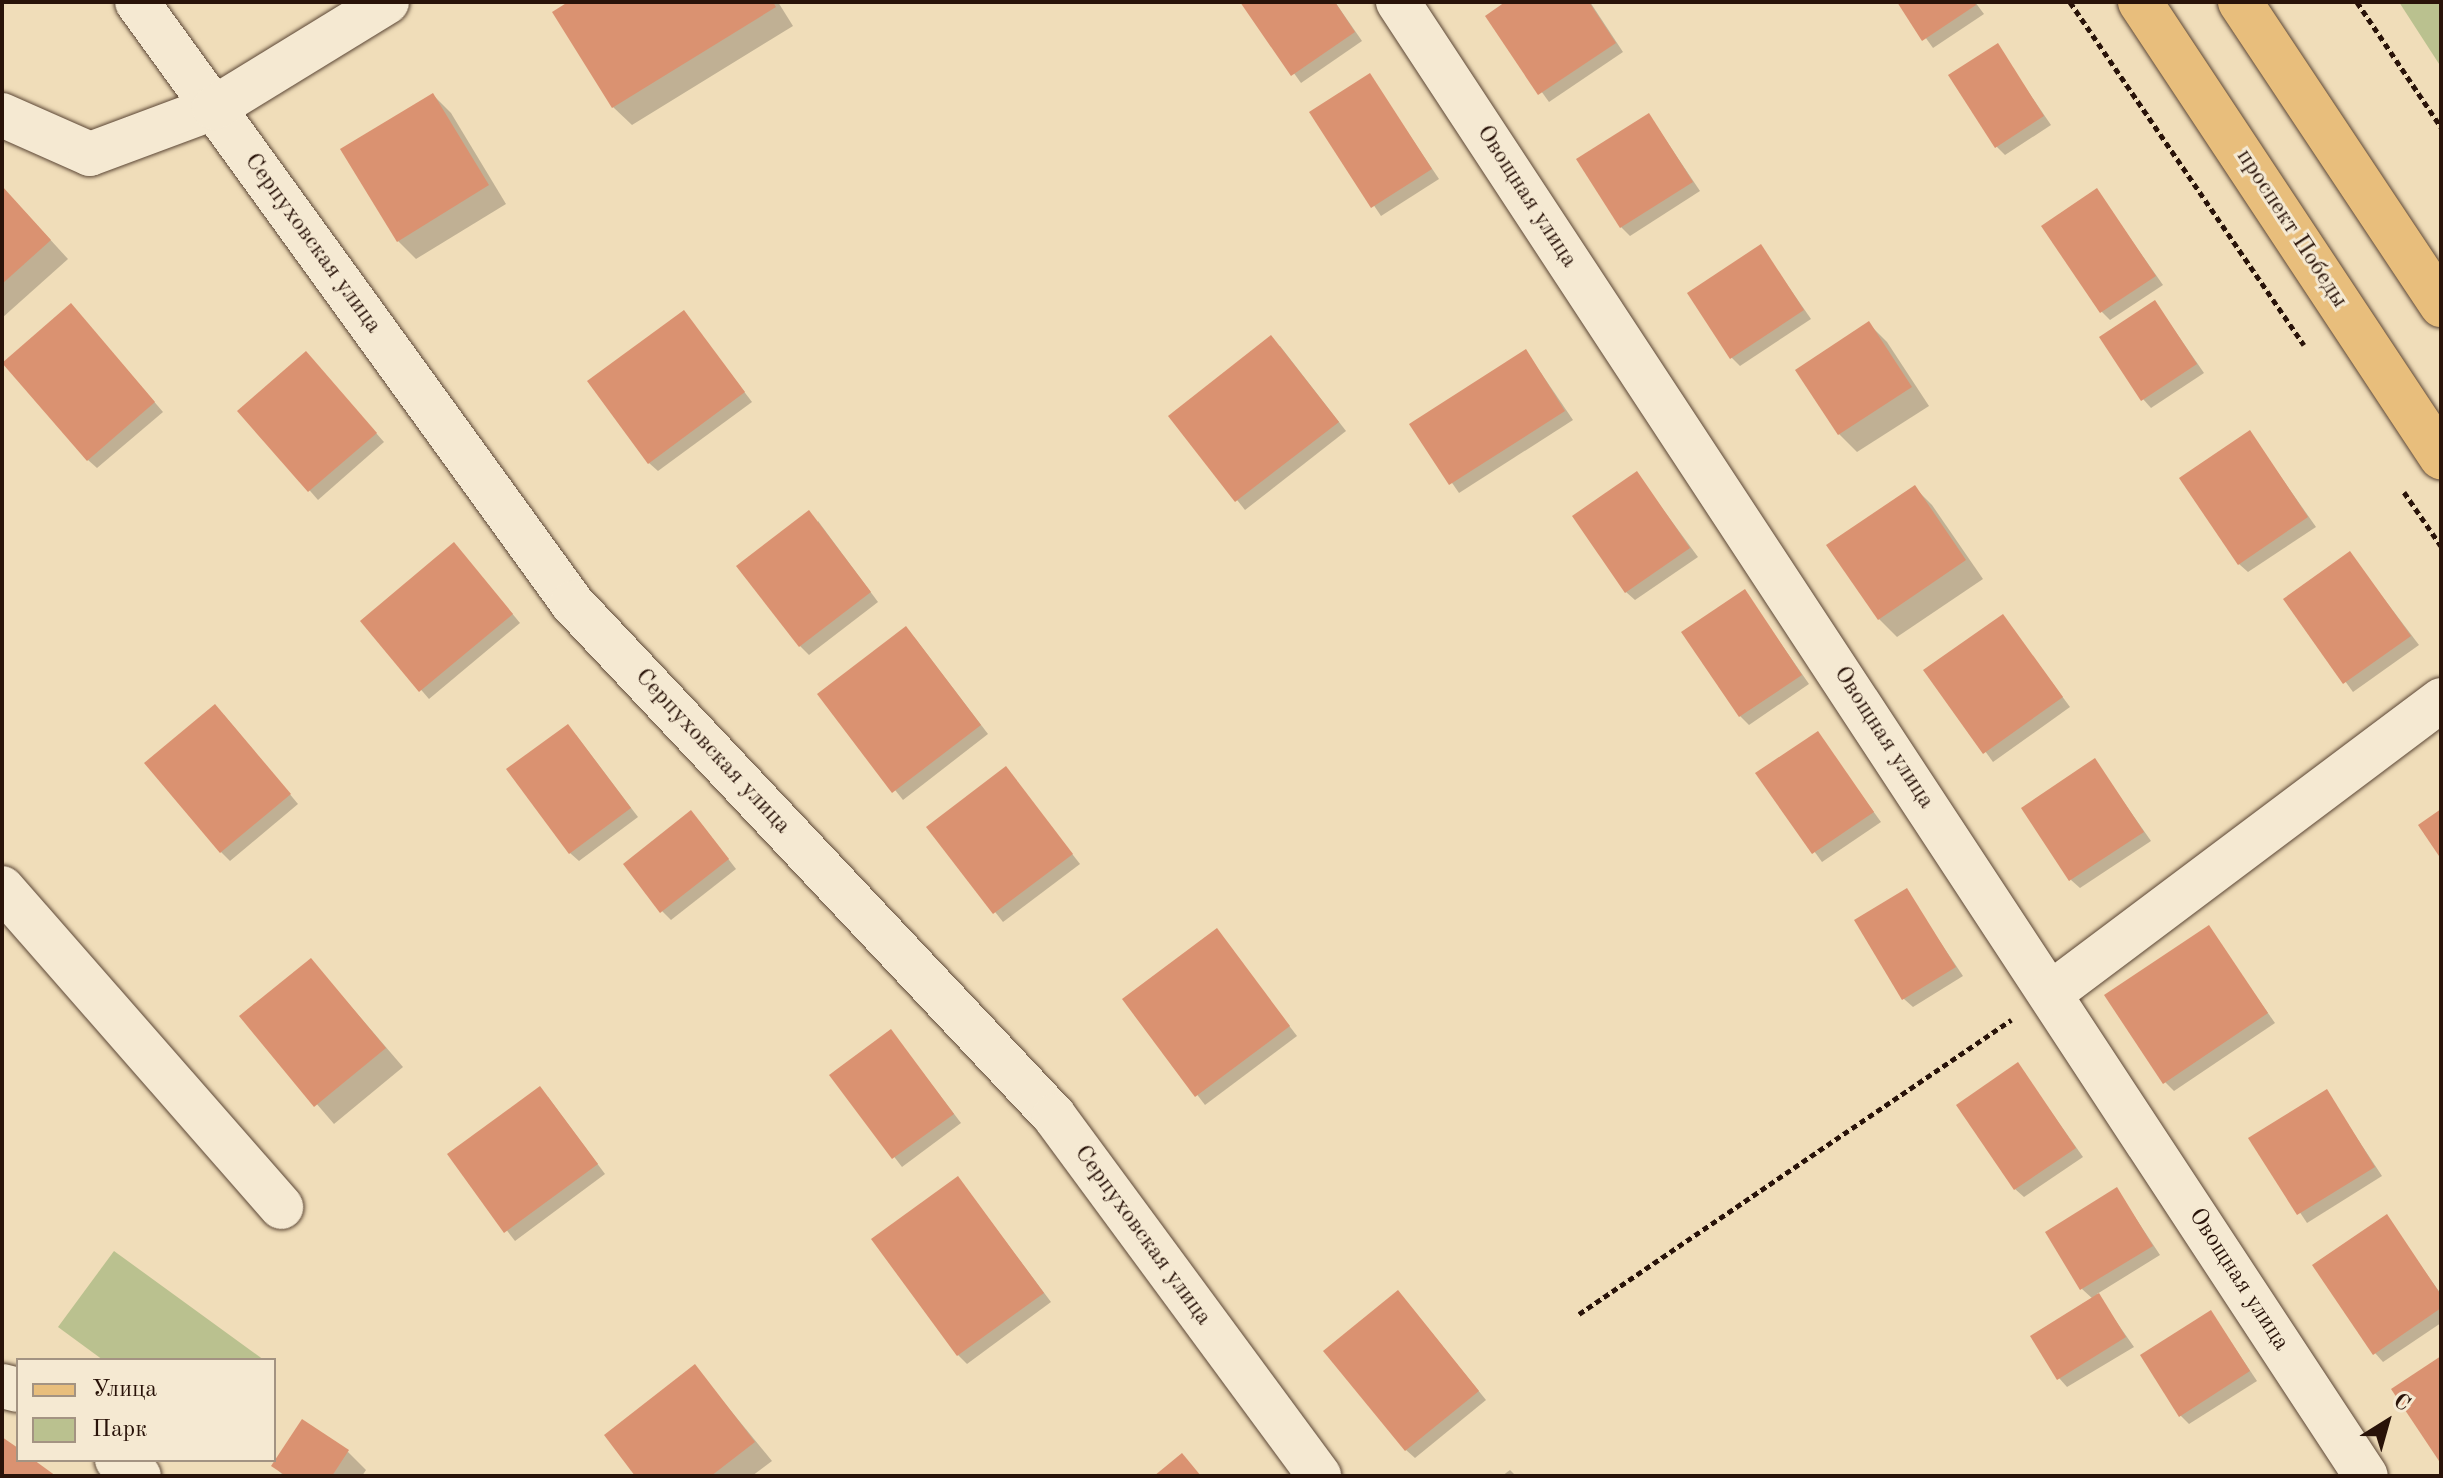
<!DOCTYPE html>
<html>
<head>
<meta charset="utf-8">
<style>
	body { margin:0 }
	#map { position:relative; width:2443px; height:1478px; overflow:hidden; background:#f0ddb9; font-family:"Old Standard TT",serif }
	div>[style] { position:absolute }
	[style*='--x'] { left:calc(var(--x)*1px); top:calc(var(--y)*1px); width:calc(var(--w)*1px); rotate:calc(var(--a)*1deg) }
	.green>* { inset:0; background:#bac18f }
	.shadow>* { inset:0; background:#0003 }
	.building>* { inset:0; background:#da9271 }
	.path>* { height:5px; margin-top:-2.5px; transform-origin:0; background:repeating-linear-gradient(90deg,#291309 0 6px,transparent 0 10px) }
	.roads { filter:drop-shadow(0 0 2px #5b4635) drop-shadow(0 0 2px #5b4635) }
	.minor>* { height:44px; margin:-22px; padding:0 22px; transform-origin:22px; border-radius:22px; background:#f5e9d2 }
	.major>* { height:44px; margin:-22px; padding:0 22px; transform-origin:22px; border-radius:22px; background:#e8be7c }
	span { translate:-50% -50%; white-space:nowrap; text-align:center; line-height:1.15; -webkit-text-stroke:6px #f5e9d2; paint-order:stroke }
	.street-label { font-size:24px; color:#291309 }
	.frame { position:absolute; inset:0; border:4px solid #291309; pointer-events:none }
	.legend { position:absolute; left:16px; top:1358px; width:260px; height:104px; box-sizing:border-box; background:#f5e9d2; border:2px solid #a39382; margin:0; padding:10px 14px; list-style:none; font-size:24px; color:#291309 }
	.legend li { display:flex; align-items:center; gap:16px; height:40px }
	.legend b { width:40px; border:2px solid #a39382 }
	.north { position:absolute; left:2347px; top:1382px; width:80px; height:80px; -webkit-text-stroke:6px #f5e9d2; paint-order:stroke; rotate:37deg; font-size:22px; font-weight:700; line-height:32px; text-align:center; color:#291309 }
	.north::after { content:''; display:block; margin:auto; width:28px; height:36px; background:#291309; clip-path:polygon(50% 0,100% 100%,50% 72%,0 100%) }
</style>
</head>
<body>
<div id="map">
	<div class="green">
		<i style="clip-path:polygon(2399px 2px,2441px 2px,2441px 67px)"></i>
		<i style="clip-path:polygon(114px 1251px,264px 1360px,103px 1360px,58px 1327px)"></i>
	</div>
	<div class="shadow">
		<i style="clip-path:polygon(572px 2px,778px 2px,793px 26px,632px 125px,613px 107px)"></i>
		<i style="clip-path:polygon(1243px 2px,1335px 2px,1362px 41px,1301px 83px)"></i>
		<i style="clip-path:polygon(1509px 2px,1590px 2px,1623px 52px,1549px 102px,1487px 16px)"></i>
		<i style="clip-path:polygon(1900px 2px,1975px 2px,1984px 14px,1933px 48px)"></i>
		<i style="clip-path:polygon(1997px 46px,2051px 125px,2005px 155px,1996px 146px)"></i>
		<i style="clip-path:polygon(1370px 76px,1439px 179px,1381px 216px,1312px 113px)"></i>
		<i style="clip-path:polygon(433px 95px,451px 113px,506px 204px,416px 259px,398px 241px)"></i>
		<i style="clip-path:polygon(1649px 115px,1700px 191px,1630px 236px,1621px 227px)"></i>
		<i style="clip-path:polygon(2px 187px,68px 259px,2px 318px)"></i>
		<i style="clip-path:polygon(2097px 191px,2163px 285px,2110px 320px,2102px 312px)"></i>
		<i style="clip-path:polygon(1761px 247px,1811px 319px,1740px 366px,1731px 357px)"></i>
		<i style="clip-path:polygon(2155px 302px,2204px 373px,2151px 408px,2143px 399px)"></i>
		<i style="clip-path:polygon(684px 312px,752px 402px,658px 471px,649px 463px)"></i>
		<i style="clip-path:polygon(80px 315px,163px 412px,97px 468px,88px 460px)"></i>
		<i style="clip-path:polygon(1869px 324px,1887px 342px,1929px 406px,1857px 452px,1839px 434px)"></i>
		<i style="clip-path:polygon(1280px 346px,1346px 431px,1245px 510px,1170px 416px)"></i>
		<i style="clip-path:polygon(1526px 351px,1573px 420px,1459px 493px,1412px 425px)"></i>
		<i style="clip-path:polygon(314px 363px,384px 442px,318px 500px,240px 411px)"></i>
		<i style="clip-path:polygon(2250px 433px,2316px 527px,2248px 572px,2239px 564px)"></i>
		<i style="clip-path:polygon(1637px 474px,1698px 557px,1635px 600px,1626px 592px)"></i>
		<i style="clip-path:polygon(1914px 487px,1932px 505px,1983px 579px,1897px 637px,1879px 619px)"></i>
		<i style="clip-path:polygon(818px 521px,878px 602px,809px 655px,800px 646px)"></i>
		<i style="clip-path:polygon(462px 553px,520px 623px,429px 699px,362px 621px)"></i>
		<i style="clip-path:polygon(2350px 554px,2419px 645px,2353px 692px,2285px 599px)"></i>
		<i style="clip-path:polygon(1745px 592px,1809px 684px,1749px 725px,1740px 716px)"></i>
		<i style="clip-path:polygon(2003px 616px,2070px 707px,1993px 762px,1926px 670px)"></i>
		<i style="clip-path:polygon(914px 637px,988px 734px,903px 800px,820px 695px)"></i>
		<i style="clip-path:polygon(224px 715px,298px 804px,230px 861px,221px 852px)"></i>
		<i style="clip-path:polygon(1817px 733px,1881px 822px,1822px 862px,1758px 774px)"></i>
		<i style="clip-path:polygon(576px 735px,638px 817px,579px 861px,570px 853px)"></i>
		<i style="clip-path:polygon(2095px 761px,2151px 841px,2080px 888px,2071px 880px)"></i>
		<i style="clip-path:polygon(1006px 769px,1080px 864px,1003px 922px,928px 827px)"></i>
		<i style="clip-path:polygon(699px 821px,736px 869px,671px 920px,662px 911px)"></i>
		<i style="clip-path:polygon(1906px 891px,1963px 976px,1913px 1007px,1904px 999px)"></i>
		<i style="clip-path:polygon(2208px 928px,2275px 1023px,2174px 1091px,2165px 1082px)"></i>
		<i style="clip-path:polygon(1217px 931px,1297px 1036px,1205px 1105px,1125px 1000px)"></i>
		<i style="clip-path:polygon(311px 960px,403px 1067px,334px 1124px,242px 1017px)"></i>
		<i style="clip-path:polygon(891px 1031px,961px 1123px,902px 1167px,832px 1076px)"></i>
		<i style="clip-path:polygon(2018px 1065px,2083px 1157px,2024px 1197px,2015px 1189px)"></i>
		<i style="clip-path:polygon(2326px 1091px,2382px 1176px,2307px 1223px,2251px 1139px)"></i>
		<i style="clip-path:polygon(548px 1097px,605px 1174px,515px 1241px,449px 1155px)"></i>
		<i style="clip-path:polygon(958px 1178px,1051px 1302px,967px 1364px,958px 1355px)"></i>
		<i style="clip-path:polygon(2117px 1190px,2160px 1255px,2097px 1294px,2134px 1347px,2067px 1387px,2059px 1378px,2093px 1299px,2082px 1289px)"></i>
		<i style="clip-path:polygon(2386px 1217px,2441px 1294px,2441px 1323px,2383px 1362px,2375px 1353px)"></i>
		<i style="clip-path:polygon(1406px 1301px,1486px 1400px,1415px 1458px,1406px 1450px)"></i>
		<i style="clip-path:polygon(2211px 1312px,2257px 1381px,2189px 1424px,2180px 1415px)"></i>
		<i style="clip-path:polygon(695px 1367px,772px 1461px,752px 1476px,638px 1476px)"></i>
		<i style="clip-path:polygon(348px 1452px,366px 1470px,362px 1476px,284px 1476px,274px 1466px)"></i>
		<i style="clip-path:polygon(1510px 1470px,1516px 1476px,1502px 1476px)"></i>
	</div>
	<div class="building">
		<i style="clip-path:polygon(568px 2px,773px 2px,776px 7px,612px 108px,552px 12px)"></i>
		<i style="clip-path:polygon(1240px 2px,1335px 2px,1355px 32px,1291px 76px)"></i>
		<i style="clip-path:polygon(1505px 2px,1589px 2px,1616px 43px,1538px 95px,1485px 16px)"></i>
		<i style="clip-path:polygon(1897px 2px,1974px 2px,1976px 5px,1922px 41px)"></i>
		<i style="clip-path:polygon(1998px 43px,2044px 116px,1995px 148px,1948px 75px)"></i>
		<i style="clip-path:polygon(1370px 73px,1432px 169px,1371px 208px,1309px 112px)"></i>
		<i style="clip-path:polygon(433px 93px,489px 185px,397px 242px,340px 149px)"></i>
		<i style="clip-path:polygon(1649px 113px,1693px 182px,1620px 228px,1576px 159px)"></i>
		<i style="clip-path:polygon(2px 186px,51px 240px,2px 284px)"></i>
		<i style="clip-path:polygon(2097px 188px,2156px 276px,2100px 313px,2041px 226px)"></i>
		<i style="clip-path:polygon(1761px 244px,1804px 310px,1730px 359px,1687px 293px)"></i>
		<i style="clip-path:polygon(2155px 300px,2197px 364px,2141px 401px,2099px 337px)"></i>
		<i style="clip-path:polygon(71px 303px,155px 402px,87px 461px,2px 363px)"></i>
		<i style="clip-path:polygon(684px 310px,745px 392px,648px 464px,587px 381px)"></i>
		<i style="clip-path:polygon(1869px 321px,1912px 387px,1838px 435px,1795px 370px)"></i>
		<i style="clip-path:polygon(1271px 335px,1339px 422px,1235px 502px,1168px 416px)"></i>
		<i style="clip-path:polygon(1526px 349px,1565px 411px,1449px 485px,1409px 424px)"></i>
		<i style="clip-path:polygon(306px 351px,377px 433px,308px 492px,237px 411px)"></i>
		<i style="clip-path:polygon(2250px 430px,2308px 517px,2238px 565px,2179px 478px)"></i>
		<i style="clip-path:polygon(1637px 471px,1690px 548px,1625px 593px,1572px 516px)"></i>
		<i style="clip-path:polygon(1915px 485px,1966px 560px,1878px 620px,1826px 545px)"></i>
		<i style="clip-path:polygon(809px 510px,871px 592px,799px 647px,736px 566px)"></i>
		<i style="clip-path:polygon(454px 542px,513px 614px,419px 692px,360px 621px)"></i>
		<i style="clip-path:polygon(2350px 551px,2411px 636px,2343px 684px,2283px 599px)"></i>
		<i style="clip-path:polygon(1745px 589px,1802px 675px,1739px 717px,1681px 632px)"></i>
		<i style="clip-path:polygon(2003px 614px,2063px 697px,1983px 754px,1923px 670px)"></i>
		<i style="clip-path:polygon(906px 626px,981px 725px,892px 793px,817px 694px)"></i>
		<i style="clip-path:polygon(215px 704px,291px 794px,220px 853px,144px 763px)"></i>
		<i style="clip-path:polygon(568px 724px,631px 808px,569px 854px,506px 769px)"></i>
		<i style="clip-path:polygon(1818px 731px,1874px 812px,1812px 854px,1755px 773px)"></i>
		<i style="clip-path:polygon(2095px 758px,2144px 832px,2069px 881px,2021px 808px)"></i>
		<i style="clip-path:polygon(1006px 766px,1073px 854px,993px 914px,926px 827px)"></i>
		<i style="clip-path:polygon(2441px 809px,2441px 859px,2418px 825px)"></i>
		<i style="clip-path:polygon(691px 810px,729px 859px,660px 913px,623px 864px)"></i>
		<i style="clip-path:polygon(1907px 888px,1956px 967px,1902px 1000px,1854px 920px)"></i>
		<i style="clip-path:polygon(2209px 925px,2268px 1013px,2163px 1084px,2104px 995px)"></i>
		<i style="clip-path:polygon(1217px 928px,1290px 1026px,1195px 1097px,1122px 999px)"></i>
		<i style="clip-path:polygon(311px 958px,386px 1048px,314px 1107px,239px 1016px)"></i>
		<i style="clip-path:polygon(891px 1029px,954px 1114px,892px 1159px,829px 1075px)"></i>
		<i style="clip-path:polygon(2018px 1062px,2076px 1148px,2014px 1190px,1956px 1105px)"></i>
		<i style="clip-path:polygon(540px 1086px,598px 1164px,504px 1233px,447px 1154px)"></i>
		<i style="clip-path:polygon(2327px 1089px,2375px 1167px,2297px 1215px,2248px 1138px)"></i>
		<i style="clip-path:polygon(958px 1176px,1044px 1293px,957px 1356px,871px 1239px)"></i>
		<i style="clip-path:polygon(2117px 1187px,2153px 1246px,2080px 1290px,2045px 1232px)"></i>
		<i style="clip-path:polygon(2387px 1214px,2441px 1295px,2441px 1308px,2373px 1355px,2312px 1265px)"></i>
		<i style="clip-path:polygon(1398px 1290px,1479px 1391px,1405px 1451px,1323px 1351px)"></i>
		<i style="clip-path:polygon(2099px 1293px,2126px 1337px,2057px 1380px,2030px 1336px)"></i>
		<i style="clip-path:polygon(2211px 1310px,2250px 1371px,2179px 1417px,2140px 1355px)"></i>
		<i style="clip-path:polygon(2441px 1356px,2441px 1464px,2391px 1389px)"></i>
		<i style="clip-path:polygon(695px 1364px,755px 1442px,711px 1476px,635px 1476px,604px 1435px)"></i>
		<i style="clip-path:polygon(302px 1419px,349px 1450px,332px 1476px,286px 1476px,271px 1466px)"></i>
		<i style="clip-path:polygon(2px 1437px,18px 1448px,18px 1460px,34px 1460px,56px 1476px,2px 1476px)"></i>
		<i style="clip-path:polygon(1182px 1453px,1201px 1476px,1154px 1476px)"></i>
	</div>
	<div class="path">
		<i style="--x:2070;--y:2;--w:415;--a:55.7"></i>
		<i style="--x:2357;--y:2;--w:151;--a:56.1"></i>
		<i style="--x:2404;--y:492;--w:65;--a:55.6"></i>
		<i style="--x:1579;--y:1314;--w:523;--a:-34.24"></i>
	</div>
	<div class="roads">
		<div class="minor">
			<i style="--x:137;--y:2;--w:742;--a:54.1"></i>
			<i style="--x:572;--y:603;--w:704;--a:46.78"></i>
			<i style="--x:1054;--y:1116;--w:447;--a:53.6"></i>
			<i style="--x:1398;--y:2;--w:1763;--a:56.71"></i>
			<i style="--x:2;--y:115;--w:96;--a:23.9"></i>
			<i style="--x:90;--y:154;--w:132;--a:-20.4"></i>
			<i style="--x:214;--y:108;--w:203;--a:-31.5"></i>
			<i style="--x:2;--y:888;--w:424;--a:48.8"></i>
			<i style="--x:2051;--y:993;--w:488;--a:-36.9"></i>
			<i style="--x:2;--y:1386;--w:16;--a:14"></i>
			<i style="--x:117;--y:1460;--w:27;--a:36"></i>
		</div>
		<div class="major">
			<i style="--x:2140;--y:2;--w:546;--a:56.51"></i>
			<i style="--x:2240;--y:2;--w:364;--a:56.4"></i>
		</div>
	</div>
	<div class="street-label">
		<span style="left:1526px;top:197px;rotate:57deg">Овощная улица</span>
		<span style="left:2291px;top:229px;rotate:57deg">проспект Победы</span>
		<span style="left:312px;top:244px;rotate:54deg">Серпуховская улица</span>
		<span style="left:1883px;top:738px;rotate:57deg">Овощная улица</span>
		<span style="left:712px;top:752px;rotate:47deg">Серпуховская улица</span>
		<span style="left:1142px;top:1236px;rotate:54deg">Серпуховская улица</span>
		<span style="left:2238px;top:1280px;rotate:57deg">Овощная улица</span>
	</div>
	<div class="frame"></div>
	<ul class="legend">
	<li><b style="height:10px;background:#e8be7c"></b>Улица</li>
	<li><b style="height:22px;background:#bac18f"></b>Парк</li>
	</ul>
	<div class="north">С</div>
</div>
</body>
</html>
